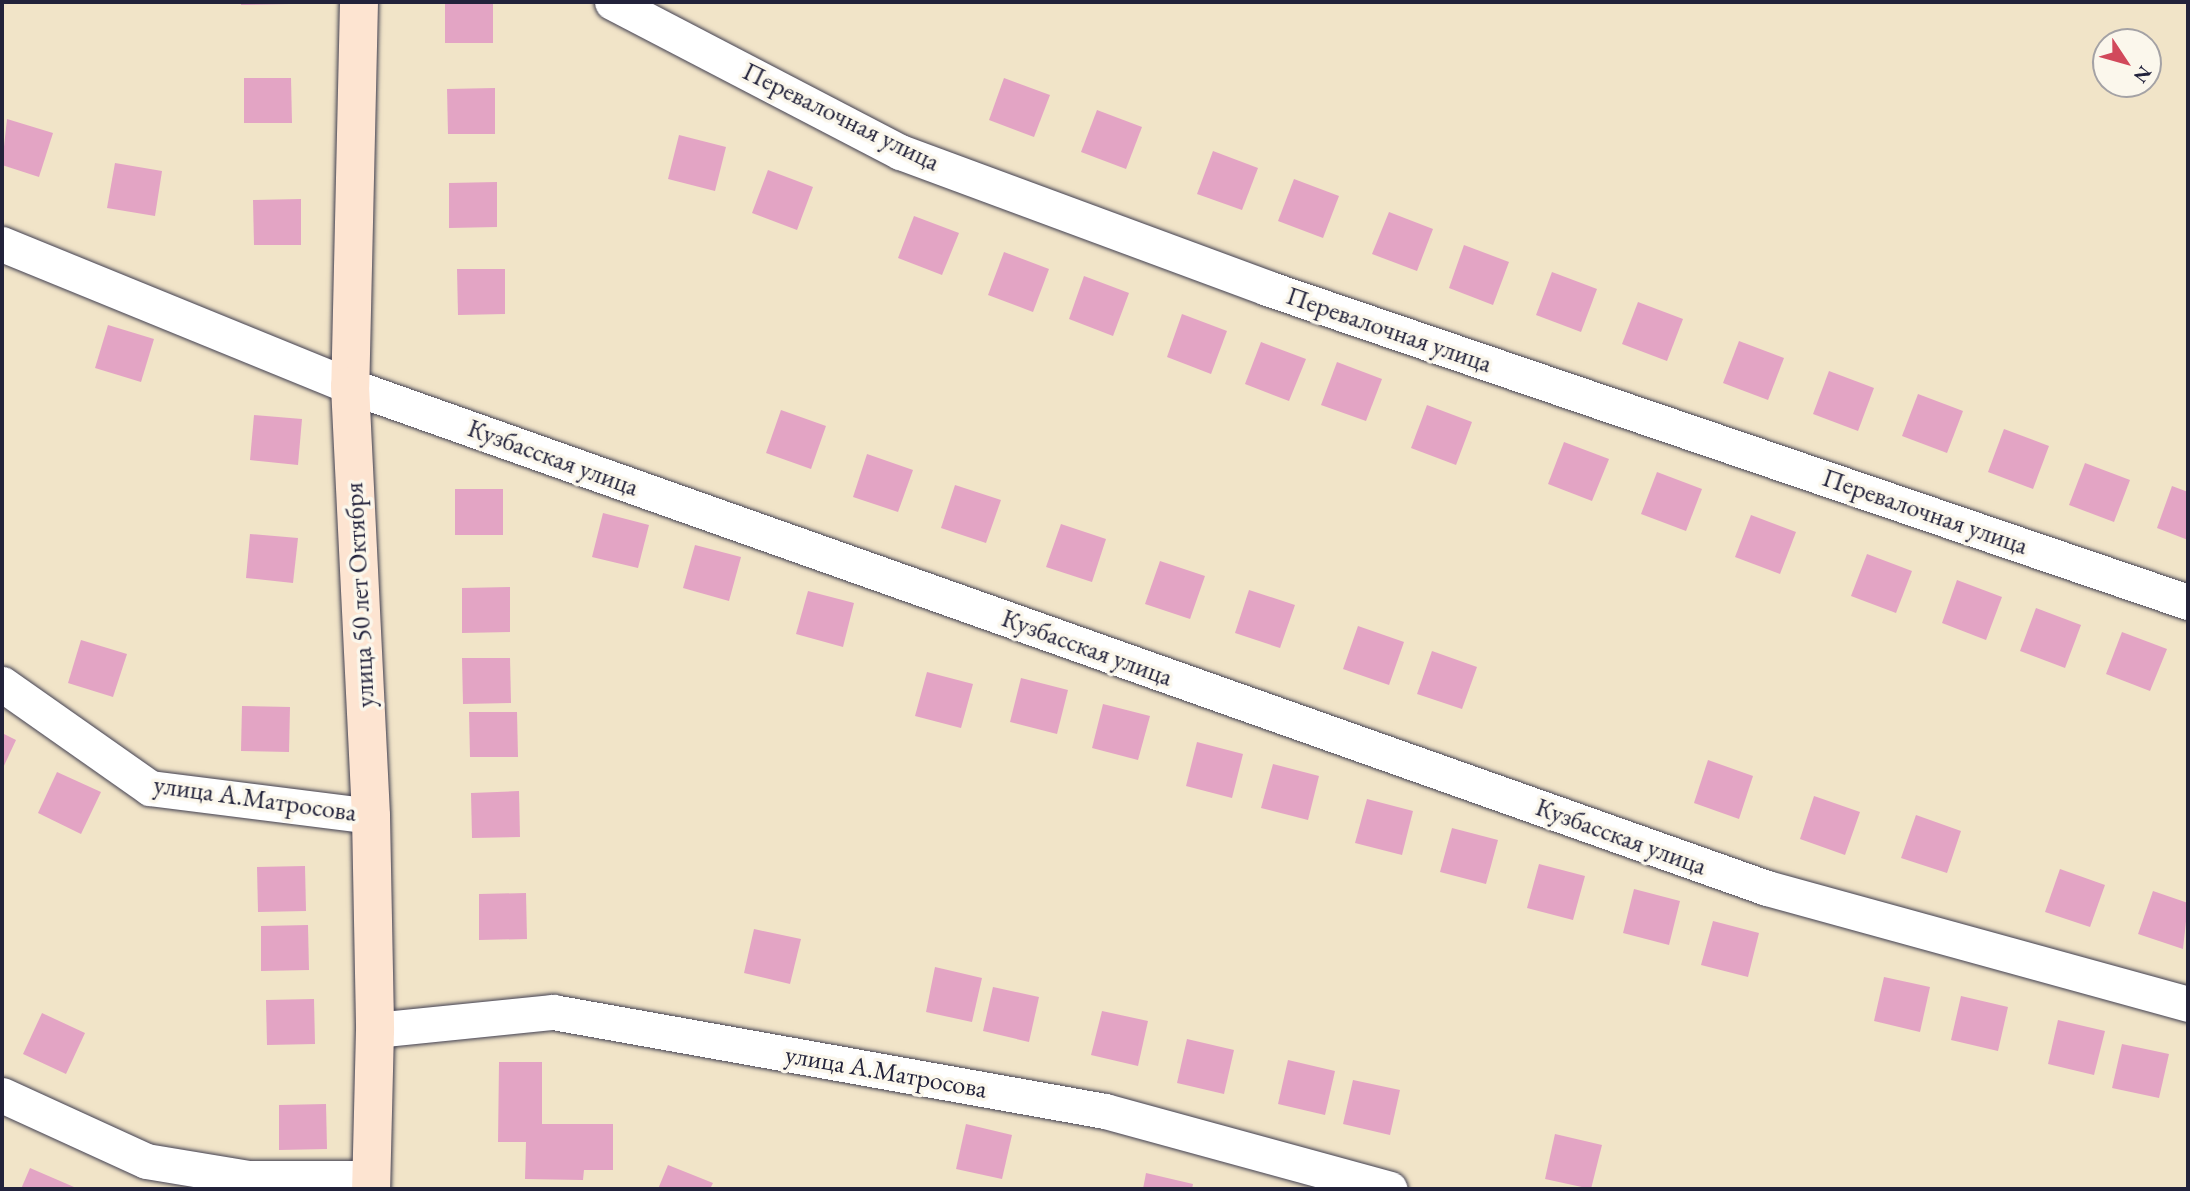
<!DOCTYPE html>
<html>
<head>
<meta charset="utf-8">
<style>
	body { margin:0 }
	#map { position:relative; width:2190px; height:1191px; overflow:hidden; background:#f1e4c8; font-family:"EB Garamond",serif }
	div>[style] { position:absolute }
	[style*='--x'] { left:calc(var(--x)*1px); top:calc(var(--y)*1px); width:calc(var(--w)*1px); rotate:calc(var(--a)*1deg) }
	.building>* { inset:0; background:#e3a4c4 }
	.roads { filter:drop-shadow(0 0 2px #413f50) drop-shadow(0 0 2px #413f50) }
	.minor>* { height:35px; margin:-17.5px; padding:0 17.5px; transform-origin:17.5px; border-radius:17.5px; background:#fff }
	.secondary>* { height:38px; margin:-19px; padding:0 19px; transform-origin:19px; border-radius:19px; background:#fde4d1 }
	span { translate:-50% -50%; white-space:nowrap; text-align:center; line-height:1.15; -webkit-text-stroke:7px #fbf7ec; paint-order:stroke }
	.street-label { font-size:26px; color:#22223b }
	.frame { position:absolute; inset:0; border:4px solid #22223b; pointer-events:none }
	.north { position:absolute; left:2092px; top:28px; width:70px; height:70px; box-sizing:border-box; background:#fbf7ec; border:2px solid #a4a2a5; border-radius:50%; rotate:126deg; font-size:19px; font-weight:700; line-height:28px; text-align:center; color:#22223b }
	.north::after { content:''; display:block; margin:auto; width:24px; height:32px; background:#d1495b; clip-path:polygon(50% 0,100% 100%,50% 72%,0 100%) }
</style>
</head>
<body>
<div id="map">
	<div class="building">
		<i style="clip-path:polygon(241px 2px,289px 2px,289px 4px,241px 5px)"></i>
		<i style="clip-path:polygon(445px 2px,493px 2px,493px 43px,445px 43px)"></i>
		<i style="clip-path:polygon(244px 78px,291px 78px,292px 123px,244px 123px)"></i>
		<i style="clip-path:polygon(1004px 78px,1050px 95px,1034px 137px,989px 120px)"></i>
		<i style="clip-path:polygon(495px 88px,495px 134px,448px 134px,447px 89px)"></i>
		<i style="clip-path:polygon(1097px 110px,1142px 127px,1126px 169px,1081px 152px)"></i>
		<i style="clip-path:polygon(7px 119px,53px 133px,39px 177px,2px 165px)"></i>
		<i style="clip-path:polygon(679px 135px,726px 147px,715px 191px,668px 179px)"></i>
		<i style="clip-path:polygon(1213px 151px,1258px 168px,1242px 210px,1197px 194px)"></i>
		<i style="clip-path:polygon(115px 163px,162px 171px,155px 216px,107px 208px)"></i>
		<i style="clip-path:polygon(768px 170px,813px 187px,797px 230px,752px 213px)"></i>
		<i style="clip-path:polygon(1294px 179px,1339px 196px,1323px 238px,1278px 221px)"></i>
		<i style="clip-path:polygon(497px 182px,497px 227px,449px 228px,449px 183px)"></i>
		<i style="clip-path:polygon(301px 199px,301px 245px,254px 245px,253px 200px)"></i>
		<i style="clip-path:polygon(1389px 212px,1433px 229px,1417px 271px,1372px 254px)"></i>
		<i style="clip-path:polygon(914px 216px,959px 233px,942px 275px,898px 258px)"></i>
		<i style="clip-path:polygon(1464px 245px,1509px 262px,1493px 305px,1449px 288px)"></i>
		<i style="clip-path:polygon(1004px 252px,1049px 269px,1033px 312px,988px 295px)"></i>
		<i style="clip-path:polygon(457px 269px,505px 269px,505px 314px,458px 315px)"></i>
		<i style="clip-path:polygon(1552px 272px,1597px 289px,1581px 332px,1536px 315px)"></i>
		<i style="clip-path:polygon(1084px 276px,1129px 293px,1113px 336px,1069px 319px)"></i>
		<i style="clip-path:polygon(1638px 302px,1683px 319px,1667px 361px,1622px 344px)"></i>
		<i style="clip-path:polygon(1182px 314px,1227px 331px,1211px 374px,1167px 357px)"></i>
		<i style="clip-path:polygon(108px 325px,154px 339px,141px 382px,95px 368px)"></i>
		<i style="clip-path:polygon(1739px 341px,1784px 358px,1768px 400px,1723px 383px)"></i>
		<i style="clip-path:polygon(1261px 342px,1306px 359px,1289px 401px,1245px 384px)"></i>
		<i style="clip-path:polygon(1337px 362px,1382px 379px,1366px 421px,1321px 405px)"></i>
		<i style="clip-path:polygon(1829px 371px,1874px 388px,1858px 431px,1813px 414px)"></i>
		<i style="clip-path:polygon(1918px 394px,1963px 411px,1947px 453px,1902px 436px)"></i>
		<i style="clip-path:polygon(1427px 405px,1472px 422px,1456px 465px,1411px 448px)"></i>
		<i style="clip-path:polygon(781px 410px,826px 426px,811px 469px,766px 453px)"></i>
		<i style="clip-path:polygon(254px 415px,302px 419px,298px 465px,250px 460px)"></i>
		<i style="clip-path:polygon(2004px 429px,2049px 446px,2033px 489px,1988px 472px)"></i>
		<i style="clip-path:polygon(1564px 442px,1609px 459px,1592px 501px,1548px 484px)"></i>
		<i style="clip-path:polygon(867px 454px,913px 470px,898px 512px,853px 497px)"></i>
		<i style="clip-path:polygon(2085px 463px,2130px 480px,2114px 522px,2069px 505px)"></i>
		<i style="clip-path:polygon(1657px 472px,1702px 489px,1686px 531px,1641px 514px)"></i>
		<i style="clip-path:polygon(955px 485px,1001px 500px,986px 543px,941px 528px)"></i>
		<i style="clip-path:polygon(2172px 486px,2188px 492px,2188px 540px,2157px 528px)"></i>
		<i style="clip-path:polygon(455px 489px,503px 489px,503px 535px,455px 535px)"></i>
		<i style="clip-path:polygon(603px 513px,649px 525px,638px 568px,592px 557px)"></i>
		<i style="clip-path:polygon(1751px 515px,1796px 532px,1780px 574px,1735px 557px)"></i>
		<i style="clip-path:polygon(1061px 524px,1106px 539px,1092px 582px,1046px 567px)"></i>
		<i style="clip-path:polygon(250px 534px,298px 538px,293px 583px,246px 578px)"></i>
		<i style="clip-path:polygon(695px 545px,741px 557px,729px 601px,683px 588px)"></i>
		<i style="clip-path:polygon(1867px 554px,1912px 571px,1896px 613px,1851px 596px)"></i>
		<i style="clip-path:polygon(1160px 561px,1205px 576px,1190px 619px,1145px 604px)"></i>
		<i style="clip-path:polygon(1957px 580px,2002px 597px,1986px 640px,1942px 623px)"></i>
		<i style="clip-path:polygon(510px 587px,510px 632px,462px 633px,462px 588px)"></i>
		<i style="clip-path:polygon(1249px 590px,1295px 605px,1280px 648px,1235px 633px)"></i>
		<i style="clip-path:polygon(808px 591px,854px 603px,843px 647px,796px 634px)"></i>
		<i style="clip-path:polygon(2036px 608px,2081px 625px,2065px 668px,2020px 651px)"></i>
		<i style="clip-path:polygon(1358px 626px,1404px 642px,1389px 685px,1343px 669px)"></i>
		<i style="clip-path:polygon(2122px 632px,2167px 649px,2150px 691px,2106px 674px)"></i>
		<i style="clip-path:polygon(81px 640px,127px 654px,113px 697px,68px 683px)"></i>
		<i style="clip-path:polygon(1432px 651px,1477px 667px,1462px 709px,1417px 694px)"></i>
		<i style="clip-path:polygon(462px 658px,510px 658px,511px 703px,463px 704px)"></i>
		<i style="clip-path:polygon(927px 672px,973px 684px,961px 728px,915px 716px)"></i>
		<i style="clip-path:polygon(1021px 678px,1068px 690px,1057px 734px,1010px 722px)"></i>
		<i style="clip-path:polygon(1103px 704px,1150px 716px,1138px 760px,1092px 748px)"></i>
		<i style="clip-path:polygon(242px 706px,290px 707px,289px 752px,241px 751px)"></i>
		<i style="clip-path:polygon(469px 712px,517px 712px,518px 757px,470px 757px)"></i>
		<i style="clip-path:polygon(2px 733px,16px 740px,2px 770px)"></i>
		<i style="clip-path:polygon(1197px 742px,1243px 754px,1232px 798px,1186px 786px)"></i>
		<i style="clip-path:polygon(1708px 760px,1753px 776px,1739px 819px,1694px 803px)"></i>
		<i style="clip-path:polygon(1273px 764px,1319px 776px,1308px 820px,1261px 808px)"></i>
		<i style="clip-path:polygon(57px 772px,101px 792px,81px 834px,38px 813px)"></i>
		<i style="clip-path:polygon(519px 791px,520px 837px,472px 838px,471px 793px)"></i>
		<i style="clip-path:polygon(1814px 796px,1860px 812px,1845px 855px,1800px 839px)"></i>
		<i style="clip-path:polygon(1367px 799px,1413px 811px,1402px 855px,1355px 843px)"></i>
		<i style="clip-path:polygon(1916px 815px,1961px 831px,1947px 873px,1901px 858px)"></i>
		<i style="clip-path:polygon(1452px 828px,1498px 840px,1486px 884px,1440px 872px)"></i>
		<i style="clip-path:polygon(1539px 864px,1585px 876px,1573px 920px,1527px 908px)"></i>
		<i style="clip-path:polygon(305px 866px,306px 911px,258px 912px,257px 867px)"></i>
		<i style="clip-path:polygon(2060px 869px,2105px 885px,2090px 927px,2045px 912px)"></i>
		<i style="clip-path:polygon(1634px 889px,1680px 901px,1669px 945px,1623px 933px)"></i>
		<i style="clip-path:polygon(2153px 891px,2188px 903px,2183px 949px,2138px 934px)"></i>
		<i style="clip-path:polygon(526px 893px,527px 939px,479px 940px,479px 894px)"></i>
		<i style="clip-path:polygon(1713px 921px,1759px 933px,1748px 977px,1701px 965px)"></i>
		<i style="clip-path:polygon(308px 925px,309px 970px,261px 971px,261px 926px)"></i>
		<i style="clip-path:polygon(754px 929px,801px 939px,790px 984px,744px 973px)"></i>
		<i style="clip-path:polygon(935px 967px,982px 978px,972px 1022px,926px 1012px)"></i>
		<i style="clip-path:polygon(1884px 977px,1930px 987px,1920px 1032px,1874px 1021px)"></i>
		<i style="clip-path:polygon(993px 987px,1039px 997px,1029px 1042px,983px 1031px)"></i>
		<i style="clip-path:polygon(1961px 996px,2008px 1007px,1998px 1051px,1951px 1040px)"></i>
		<i style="clip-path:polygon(314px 999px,315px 1044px,267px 1045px,266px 1000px)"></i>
		<i style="clip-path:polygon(1102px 1011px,1148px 1021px,1138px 1066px,1091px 1055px)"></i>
		<i style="clip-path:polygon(42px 1013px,85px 1033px,66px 1074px,23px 1054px)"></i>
		<i style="clip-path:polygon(2058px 1020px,2105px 1031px,2094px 1075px,2048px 1064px)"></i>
		<i style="clip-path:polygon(1187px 1039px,1234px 1050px,1224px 1094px,1177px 1083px)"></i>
		<i style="clip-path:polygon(2122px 1044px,2169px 1054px,2159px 1098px,2112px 1088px)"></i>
		<i style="clip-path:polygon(1288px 1060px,1335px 1071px,1325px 1115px,1278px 1104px)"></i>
		<i style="clip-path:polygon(499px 1062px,542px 1062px,542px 1124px,613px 1124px,613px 1170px,584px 1170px,583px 1180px,525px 1179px,526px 1142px,498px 1142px)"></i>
		<i style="clip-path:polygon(1353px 1080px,1400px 1090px,1390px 1135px,1343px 1124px)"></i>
		<i style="clip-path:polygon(326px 1104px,327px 1149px,279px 1150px,279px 1105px)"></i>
		<i style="clip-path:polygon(966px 1124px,1012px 1135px,1002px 1179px,956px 1169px)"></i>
		<i style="clip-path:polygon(1555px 1134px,1602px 1145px,1591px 1189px,1545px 1179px)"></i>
		<i style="clip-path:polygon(668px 1165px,713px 1183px,710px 1189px,658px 1189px)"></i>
		<i style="clip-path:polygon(30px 1168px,74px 1187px,73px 1189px,21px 1189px)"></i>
		<i style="clip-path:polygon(1146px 1173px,1193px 1184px,1192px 1189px,1143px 1189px)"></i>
	</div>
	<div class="roads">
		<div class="minor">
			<i style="--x:612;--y:2;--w:325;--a:27.5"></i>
			<i style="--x:900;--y:152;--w:391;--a:20.3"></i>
			<i style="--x:1267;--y:288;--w:973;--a:18.83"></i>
			<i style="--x:2;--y:244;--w:376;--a:22.2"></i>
			<i style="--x:350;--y:386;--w:1503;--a:19.51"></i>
			<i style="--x:1767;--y:888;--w:437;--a:15.4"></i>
			<i style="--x:2;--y:684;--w:181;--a:35.1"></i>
			<i style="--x:150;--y:788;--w:223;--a:7.2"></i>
			<i style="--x:375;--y:1030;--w:179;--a:-5.8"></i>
			<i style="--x:553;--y:1012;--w:561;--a:10.17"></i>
			<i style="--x:1105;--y:1111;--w:295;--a:15.3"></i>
			<i style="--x:2;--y:1095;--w:158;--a:24.6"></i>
			<i style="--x:146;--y:1161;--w:104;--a:9.4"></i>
			<i style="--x:249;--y:1178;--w:123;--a:0"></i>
		</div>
		<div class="secondary">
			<i style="--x:359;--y:2;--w:384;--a:91.3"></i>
			<i style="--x:350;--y:386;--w:431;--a:87.2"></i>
			<i style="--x:371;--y:816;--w:214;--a:88.9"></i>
			<i style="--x:375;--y:1030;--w:159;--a:91.4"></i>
		</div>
	</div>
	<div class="street-label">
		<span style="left:841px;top:117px;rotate:26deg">Перевалочная улица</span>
		<span style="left:1389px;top:330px;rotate:19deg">Перевалочная улица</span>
		<span style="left:553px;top:458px;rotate:20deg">Кузбасская улица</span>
		<span style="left:1925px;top:512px;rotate:19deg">Перевалочная улица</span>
		<span style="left:360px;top:595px;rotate:-93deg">улица 50 лет Октября</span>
		<span style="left:1087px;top:648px;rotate:20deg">Кузбасская улица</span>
		<span style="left:255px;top:799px;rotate:8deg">улица А.Матросова</span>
		<span style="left:1621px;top:837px;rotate:20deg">Кузбасская улица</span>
		<span style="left:886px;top:1072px;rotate:10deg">улица А.Матросова</span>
	</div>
	<div class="frame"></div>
	<div class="north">N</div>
</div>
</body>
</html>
